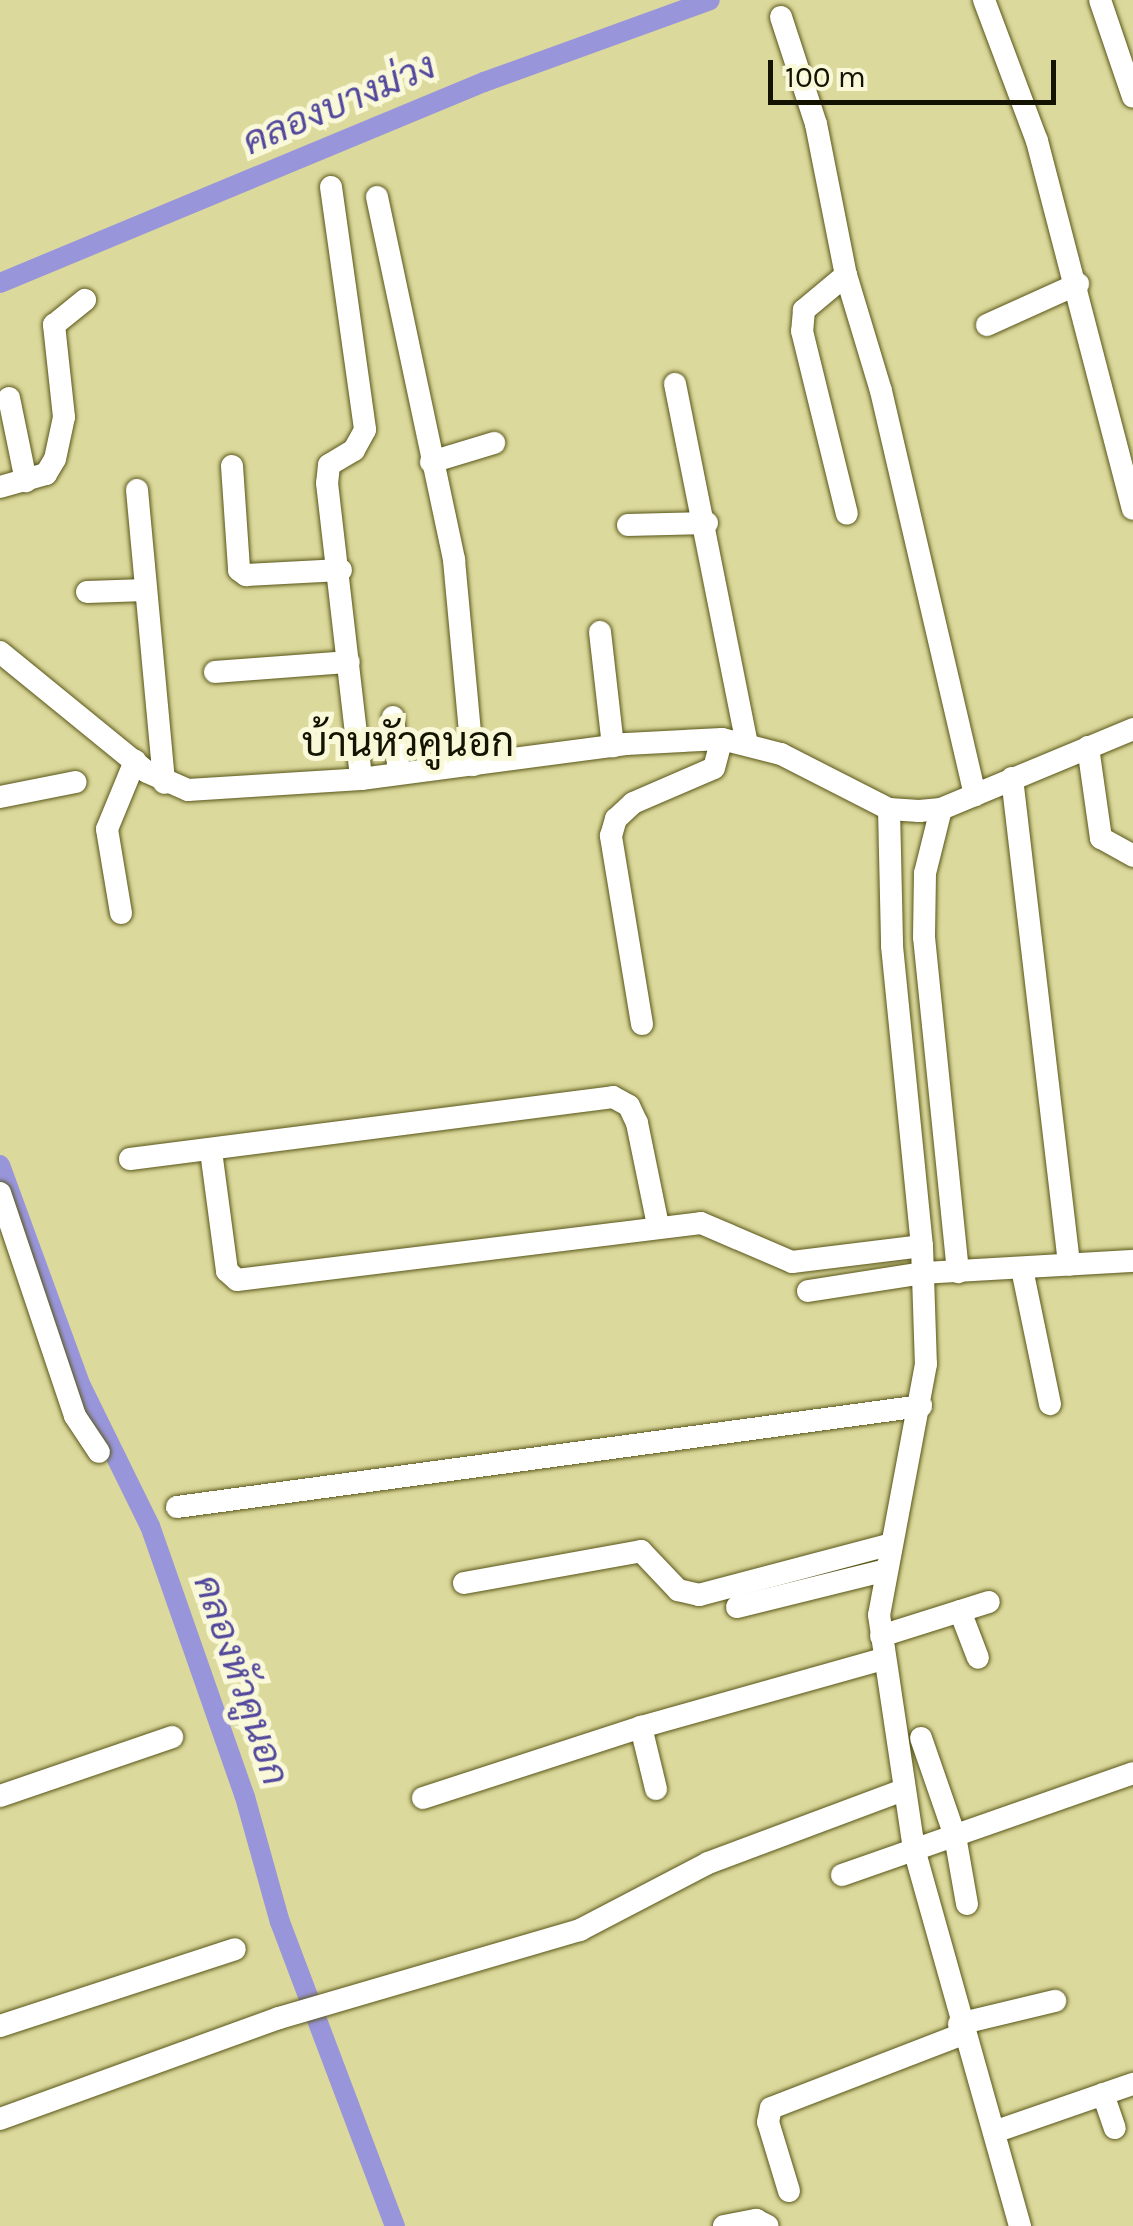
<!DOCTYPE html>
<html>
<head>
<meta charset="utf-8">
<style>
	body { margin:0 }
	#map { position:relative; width:1133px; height:2226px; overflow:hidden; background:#dcd99c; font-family:Karla,Sarabun,sans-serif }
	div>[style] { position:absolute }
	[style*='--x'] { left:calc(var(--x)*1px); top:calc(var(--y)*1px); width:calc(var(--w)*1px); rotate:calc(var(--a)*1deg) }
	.canal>* { height:20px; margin:-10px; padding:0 10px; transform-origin:10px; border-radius:10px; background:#9995db }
	.roads { filter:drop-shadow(0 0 2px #595619) drop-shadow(0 0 2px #595619) }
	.minor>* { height:22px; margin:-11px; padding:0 11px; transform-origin:11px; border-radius:11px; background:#fff }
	span { translate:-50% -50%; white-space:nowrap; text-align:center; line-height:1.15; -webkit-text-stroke:10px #f9f9da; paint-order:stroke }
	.water-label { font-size:38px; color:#53489c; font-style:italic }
	.quarter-label { font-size:40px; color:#141300 }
	.scale { position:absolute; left:768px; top:60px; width:288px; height:45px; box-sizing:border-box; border:5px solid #141300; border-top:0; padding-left:12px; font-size:30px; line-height:35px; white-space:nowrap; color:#141300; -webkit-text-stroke:8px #f9f9da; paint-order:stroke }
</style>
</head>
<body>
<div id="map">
	<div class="canal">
		<i style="--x:0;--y:283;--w:524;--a:-22.55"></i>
		<i style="--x:484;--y:82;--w:240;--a:-19.9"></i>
		<i style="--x:0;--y:1165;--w:235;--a:69.9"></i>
		<i style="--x:81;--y:1386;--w:156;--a:63.8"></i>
		<i style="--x:150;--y:1526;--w:287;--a:70.7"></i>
		<i style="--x:245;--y:1797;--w:130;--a:74.4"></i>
		<i style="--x:280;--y:1922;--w:325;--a:69.3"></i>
	</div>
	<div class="roads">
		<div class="minor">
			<i style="--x:984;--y:0;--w:151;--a:69.4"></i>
			<i style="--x:1037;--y:141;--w:380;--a:75.4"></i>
			<i style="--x:1100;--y:0;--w:102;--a:71.2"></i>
			<i style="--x:781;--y:17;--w:113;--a:71.9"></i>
			<i style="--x:816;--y:124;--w:154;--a:78.8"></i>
			<i style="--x:846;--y:275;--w:121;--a:73.2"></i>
			<i style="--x:881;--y:391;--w:415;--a:76.9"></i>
			<i style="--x:331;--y:187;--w:245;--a:82"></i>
			<i style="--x:365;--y:430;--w:23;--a:119"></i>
			<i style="--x:354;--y:450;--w:29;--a:149"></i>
			<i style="--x:329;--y:465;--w:18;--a:96"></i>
			<i style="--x:327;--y:483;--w:298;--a:83.4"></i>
			<i style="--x:377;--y:197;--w:371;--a:78"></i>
			<i style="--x:454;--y:560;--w:206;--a:84.7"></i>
			<i style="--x:846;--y:275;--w:55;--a:140.2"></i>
			<i style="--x:804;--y:310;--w:21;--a:95"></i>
			<i style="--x:802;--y:331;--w:188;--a:76.2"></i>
			<i style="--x:987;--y:325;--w:100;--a:-24.3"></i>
			<i style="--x:675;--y:384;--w:366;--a:78.7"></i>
			<i style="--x:9;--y:398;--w:85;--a:78.4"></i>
			<i style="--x:431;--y:462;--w:66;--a:-16.8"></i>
			<i style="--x:232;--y:466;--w:104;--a:86.1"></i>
			<i style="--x:239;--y:570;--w:9;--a:36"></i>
			<i style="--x:246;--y:575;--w:95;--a:-3"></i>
			<i style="--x:0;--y:487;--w:48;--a:-15.8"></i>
			<i style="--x:46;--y:474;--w:17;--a:-59"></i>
			<i style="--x:55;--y:459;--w:43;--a:-77.9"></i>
			<i style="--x:64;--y:417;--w:93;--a:-96.2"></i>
			<i style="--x:54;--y:325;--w:40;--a:-39"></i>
			<i style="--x:137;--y:490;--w:294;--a:84.7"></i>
			<i style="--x:628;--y:525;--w:79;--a:-1.5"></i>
			<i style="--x:87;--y:592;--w:59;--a:-1.9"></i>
			<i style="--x:600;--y:632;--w:115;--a:83.5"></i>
			<i style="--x:0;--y:652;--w:190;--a:39.2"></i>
			<i style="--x:147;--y:772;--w:45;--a:23.7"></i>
			<i style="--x:188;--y:790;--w:173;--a:-3.6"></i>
			<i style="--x:361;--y:779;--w:267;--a:-7.5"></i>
			<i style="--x:626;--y:744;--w:96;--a:-3"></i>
			<i style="--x:722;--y:739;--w:61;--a:14.3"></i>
			<i style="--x:781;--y:754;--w:121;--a:27"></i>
			<i style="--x:889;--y:809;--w:30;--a:4"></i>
			<i style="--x:919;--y:811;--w:22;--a:-5"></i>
			<i style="--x:941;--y:809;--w:208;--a:-22.6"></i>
			<i style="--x:215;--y:672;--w:134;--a:-4.3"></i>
			<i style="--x:393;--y:717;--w:56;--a:83.9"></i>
			<i style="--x:1088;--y:747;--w:92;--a:81.9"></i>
			<i style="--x:1101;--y:838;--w:37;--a:29"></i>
			<i style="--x:1012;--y:778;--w:490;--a:83.3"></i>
			<i style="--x:0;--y:797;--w:77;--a:-11.2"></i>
			<i style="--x:889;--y:809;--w:137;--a:88.7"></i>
			<i style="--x:892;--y:946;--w:301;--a:84.3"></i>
			<i style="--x:922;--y:1246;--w:118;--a:88.1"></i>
			<i style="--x:926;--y:1364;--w:255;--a:100.6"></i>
			<i style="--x:879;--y:1615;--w:237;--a:81.5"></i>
			<i style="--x:914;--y:1849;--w:392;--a:74.3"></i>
			<i style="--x:941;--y:809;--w:66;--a:104"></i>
			<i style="--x:925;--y:873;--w:64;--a:90.9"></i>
			<i style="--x:924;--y:937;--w:337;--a:84.2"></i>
			<i style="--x:121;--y:913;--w:85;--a:-99.5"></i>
			<i style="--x:107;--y:829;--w:74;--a:-67.6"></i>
			<i style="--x:642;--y:1024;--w:191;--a:-99.4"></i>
			<i style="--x:611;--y:836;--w:18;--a:-74"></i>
			<i style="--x:616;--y:819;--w:23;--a:-43"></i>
			<i style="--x:633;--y:803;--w:88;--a:-23.4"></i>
			<i style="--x:714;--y:768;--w:30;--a:-75"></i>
			<i style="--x:211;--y:1151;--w:121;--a:82.4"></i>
			<i style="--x:227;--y:1271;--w:13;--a:42"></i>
			<i style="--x:237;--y:1280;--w:467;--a:-7"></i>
			<i style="--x:701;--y:1223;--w:99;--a:23.2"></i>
			<i style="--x:792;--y:1262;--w:131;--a:-7"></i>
			<i style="--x:130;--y:1159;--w:487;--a:-7.3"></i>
			<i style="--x:613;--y:1097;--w:18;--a:29"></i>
			<i style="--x:629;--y:1106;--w:19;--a:65"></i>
			<i style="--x:637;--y:1123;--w:104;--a:78.4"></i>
			<i style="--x:0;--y:1193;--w:235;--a:71.4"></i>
			<i style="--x:75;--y:1416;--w:43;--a:56.3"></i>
			<i style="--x:1022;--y:1269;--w:138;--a:78.3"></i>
			<i style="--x:808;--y:1291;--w:116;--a:-8.9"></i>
			<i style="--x:923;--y:1273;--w:210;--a:-3.3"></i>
			<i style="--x:177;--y:1507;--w:751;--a:-7.73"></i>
			<i style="--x:464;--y:1583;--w:180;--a:-10.2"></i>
			<i style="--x:641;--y:1551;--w:54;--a:46.5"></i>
			<i style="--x:678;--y:1590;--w:22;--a:13"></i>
			<i style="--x:699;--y:1595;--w:196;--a:-14.8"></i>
			<i style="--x:737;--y:1607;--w:149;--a:-13.9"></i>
			<i style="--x:960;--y:1611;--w:50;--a:69"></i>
			<i style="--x:881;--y:1636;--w:113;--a:-17.5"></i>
			<i style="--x:921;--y:1738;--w:104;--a:70.9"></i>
			<i style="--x:955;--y:1836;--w:69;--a:80"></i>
			<i style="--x:656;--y:1789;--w:64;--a:-103.6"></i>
			<i style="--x:641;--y:1727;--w:251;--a:-15.7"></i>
			<i style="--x:0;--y:1796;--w:182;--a:-18.9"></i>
			<i style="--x:423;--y:1798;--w:229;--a:-18"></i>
			<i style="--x:842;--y:1875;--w:308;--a:-19.3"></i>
			<i style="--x:959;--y:2024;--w:99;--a:-13.5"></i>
			<i style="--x:0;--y:2026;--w:247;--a:-18.1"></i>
			<i style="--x:1103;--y:2094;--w:36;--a:71"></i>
			<i style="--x:0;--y:2119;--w:297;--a:-19.9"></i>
			<i style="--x:279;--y:2018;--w:314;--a:-16.3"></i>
			<i style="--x:580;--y:1930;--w:144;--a:-27.6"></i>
			<i style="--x:708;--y:1863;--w:206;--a:-20.5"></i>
			<i style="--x:994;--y:2132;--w:147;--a:-19.1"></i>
			<i style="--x:789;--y:2191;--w:72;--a:-106.9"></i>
			<i style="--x:768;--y:2122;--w:14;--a:-78"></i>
			<i style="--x:771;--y:2108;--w:206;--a:-21.1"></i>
			<i style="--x:724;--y:2226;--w:33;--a:-11"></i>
			<i style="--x:756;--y:2220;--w:13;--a:27"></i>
		</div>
	</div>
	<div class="water-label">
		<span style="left:339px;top:104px;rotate:-23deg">คลองบางม่วง</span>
		<span style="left:241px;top:1680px;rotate:71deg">คลองหัวคูนอก</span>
	</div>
	<div class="quarter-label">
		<span style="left:408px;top:743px">บ้านหัวคูนอก</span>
	</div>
	<div class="scale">100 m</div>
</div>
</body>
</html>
